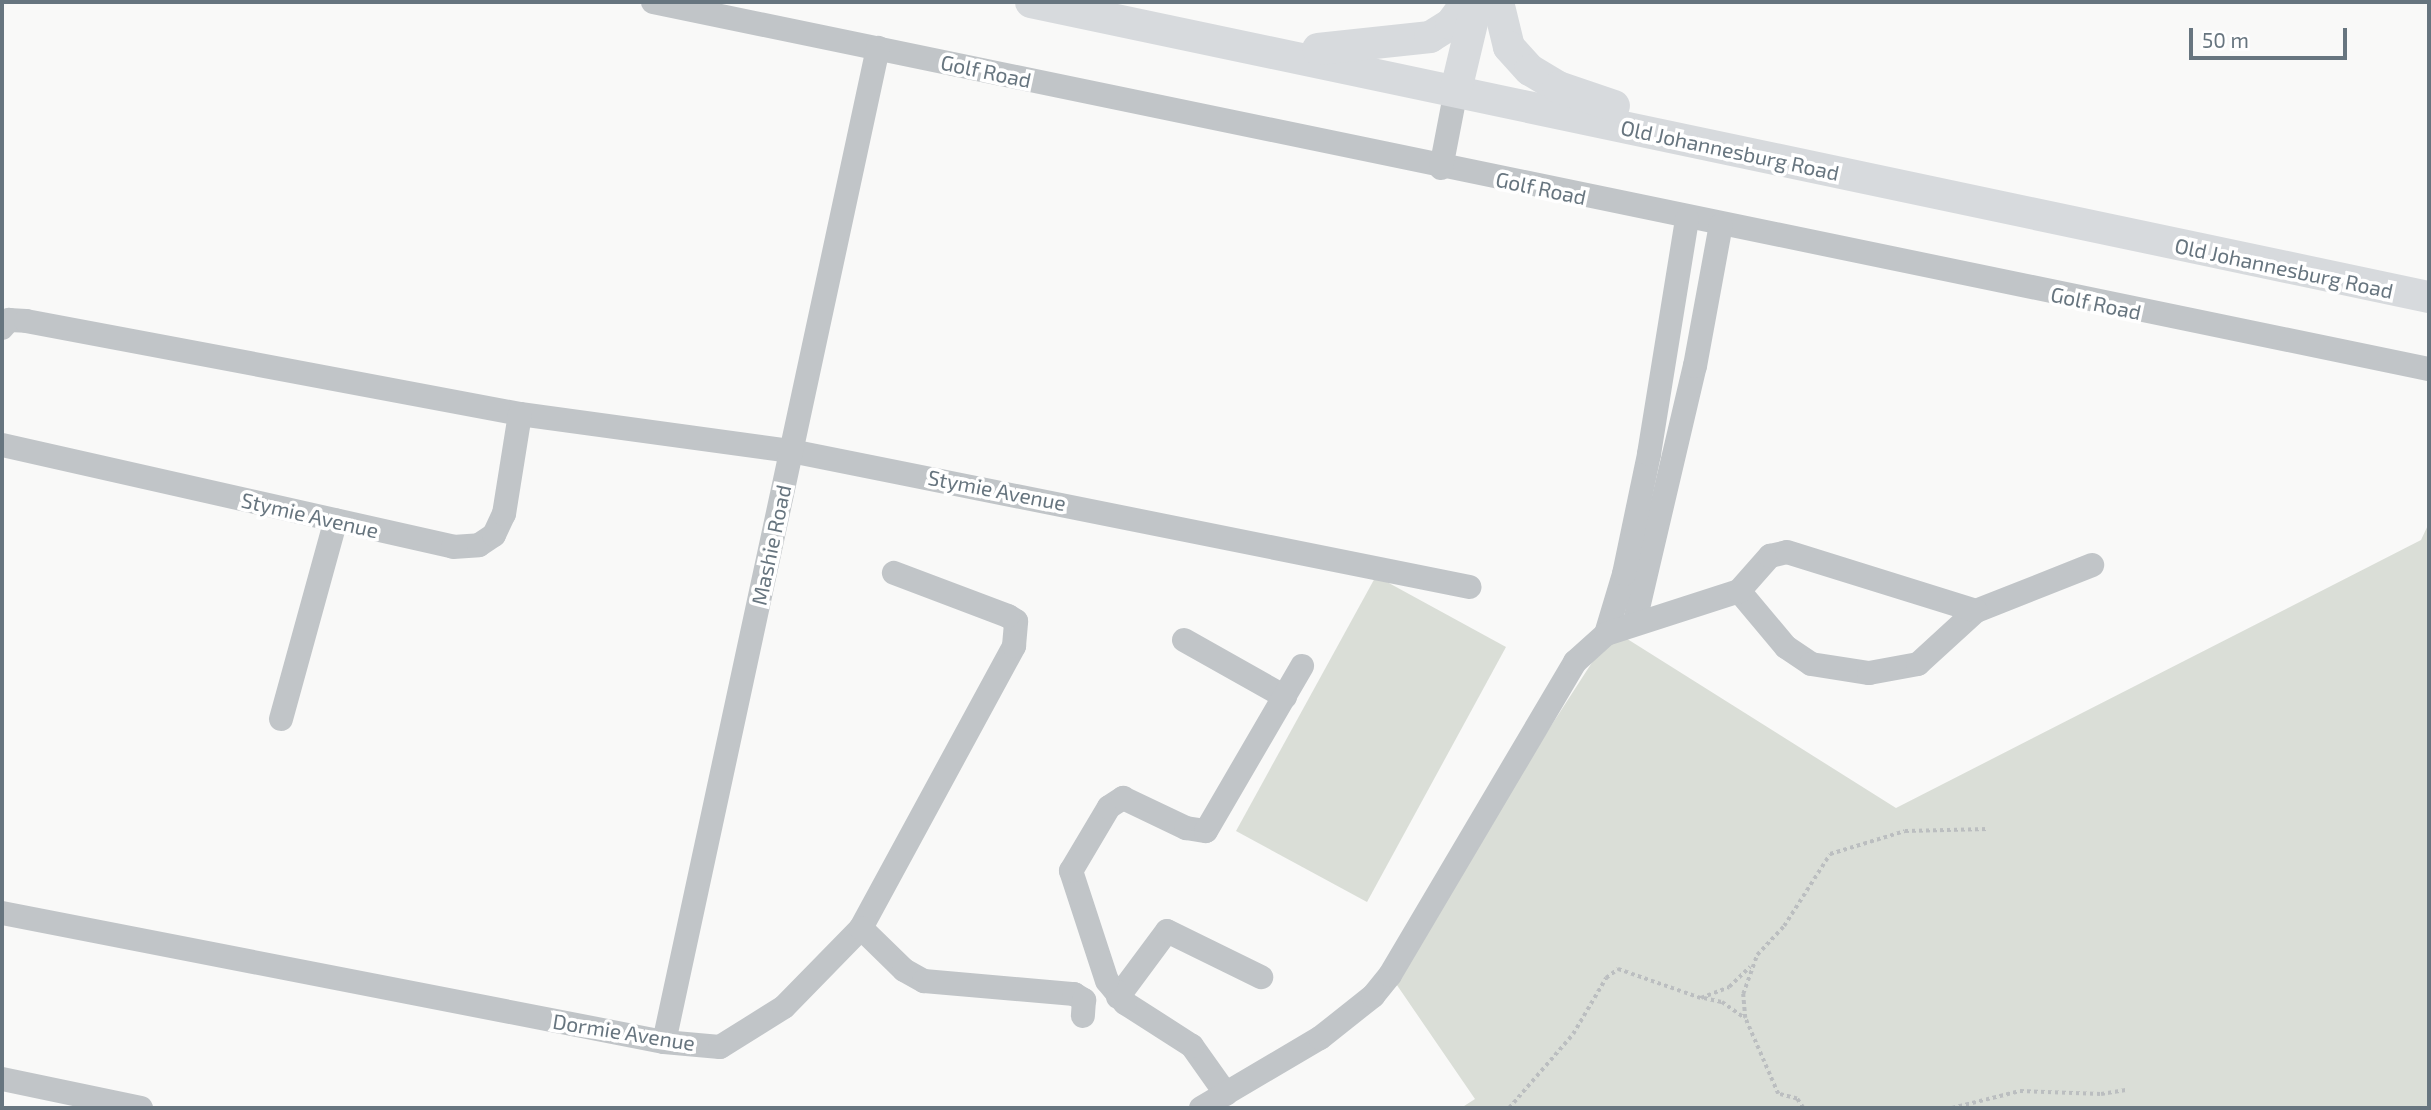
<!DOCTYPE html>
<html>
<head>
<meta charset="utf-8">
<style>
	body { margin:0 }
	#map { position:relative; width:2431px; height:1110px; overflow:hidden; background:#f9f9f8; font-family:"Exo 2",sans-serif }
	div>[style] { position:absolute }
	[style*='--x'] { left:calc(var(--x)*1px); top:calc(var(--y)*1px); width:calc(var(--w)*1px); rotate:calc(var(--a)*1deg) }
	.green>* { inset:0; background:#daded7 }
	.path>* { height:3.5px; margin-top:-1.75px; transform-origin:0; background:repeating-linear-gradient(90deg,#bbbec0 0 3.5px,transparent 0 7px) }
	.minor>* { height:24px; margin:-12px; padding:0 12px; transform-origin:12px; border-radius:12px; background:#c1c5c8 }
	.major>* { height:32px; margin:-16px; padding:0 16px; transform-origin:16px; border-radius:16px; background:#d7dadd }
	span { translate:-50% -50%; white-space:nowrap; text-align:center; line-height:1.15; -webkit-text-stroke:7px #fff; paint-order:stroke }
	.street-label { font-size:21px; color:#67757f }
	.frame { position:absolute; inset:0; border:4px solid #67757f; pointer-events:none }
	.scale { position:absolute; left:2189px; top:28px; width:158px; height:32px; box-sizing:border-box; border:4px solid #67757f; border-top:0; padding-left:9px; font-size:21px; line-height:24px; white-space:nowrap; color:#67757f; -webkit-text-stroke:5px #fff; paint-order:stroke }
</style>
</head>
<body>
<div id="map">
	<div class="green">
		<i style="clip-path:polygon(2429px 523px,2429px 1108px,1461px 1108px,1475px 1099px,1390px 975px,1613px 630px,1896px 808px,2421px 540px)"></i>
		<i style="clip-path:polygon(1376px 576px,1506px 647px,1367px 902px,1236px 831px)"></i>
	</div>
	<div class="path">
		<i style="--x:1704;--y:998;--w:18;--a:13"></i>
		<i style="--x:1722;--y:1002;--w:28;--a:35"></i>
		<i style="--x:1509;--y:1108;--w:98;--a:-49.1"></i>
		<i style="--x:1573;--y:1034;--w:65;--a:-59.5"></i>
		<i style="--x:1606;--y:978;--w:15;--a:-37"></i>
		<i style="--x:1618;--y:969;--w:88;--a:19.3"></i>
		<i style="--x:1701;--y:998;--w:30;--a:-21"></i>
		<i style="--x:1729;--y:987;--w:29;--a:-44"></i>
		<i style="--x:1803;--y:1108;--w:11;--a:-124"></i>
		<i style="--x:1797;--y:1099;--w:20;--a:-165"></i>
		<i style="--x:1778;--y:1094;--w:83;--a:-113.5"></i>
		<i style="--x:1745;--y:1018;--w:24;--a:-95"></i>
		<i style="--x:1743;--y:994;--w:41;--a:-70.3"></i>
		<i style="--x:1757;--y:955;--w:40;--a:-47"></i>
		<i style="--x:1784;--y:926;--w:85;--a:-57.4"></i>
		<i style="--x:1830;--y:854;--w:78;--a:-17"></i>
		<i style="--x:1905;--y:831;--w:83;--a:-1.4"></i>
		<i style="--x:1952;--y:1108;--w:70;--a:-14"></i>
		<i style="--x:2020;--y:1091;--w:81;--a:2.1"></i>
		<i style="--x:2101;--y:1094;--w:25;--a:-9"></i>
	</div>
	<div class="minor">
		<i style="--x:653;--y:2;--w:1814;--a:11.68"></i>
		<i style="--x:1441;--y:168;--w:79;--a:-79.1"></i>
		<i style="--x:2;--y:328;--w:11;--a:-49"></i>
		<i style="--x:9;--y:320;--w:17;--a:3"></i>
		<i style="--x:26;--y:321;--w:503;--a:10.66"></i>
		<i style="--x:520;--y:414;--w:274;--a:7.8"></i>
		<i style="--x:791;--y:451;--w:692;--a:11.33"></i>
		<i style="--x:2;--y:445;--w:462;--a:12.7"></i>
		<i style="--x:453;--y:547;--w:26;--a:-4"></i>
		<i style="--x:479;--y:545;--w:18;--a:-34"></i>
		<i style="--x:494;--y:535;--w:23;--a:-65"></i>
		<i style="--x:504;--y:514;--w:101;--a:-80.9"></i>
		<i style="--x:1739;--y:591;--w:73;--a:50"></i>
		<i style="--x:1786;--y:647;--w:30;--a:34"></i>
		<i style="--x:1811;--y:664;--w:59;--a:8.8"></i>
		<i style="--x:1869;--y:673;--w:50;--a:-10.4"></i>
		<i style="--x:1918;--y:664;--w:79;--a:-42.4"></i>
		<i style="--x:1976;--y:611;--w:125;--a:-21.6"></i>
		<i style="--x:1635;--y:621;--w:262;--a:-76.8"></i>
		<i style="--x:1695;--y:366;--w:143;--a:-79.6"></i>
		<i style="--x:1606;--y:634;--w:63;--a:-73.3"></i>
		<i style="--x:1624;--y:574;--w:123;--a:-78.2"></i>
		<i style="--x:1649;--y:454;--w:238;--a:-80.8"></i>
		<i style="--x:1184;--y:640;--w:116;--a:29.4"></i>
		<i style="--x:281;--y:719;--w:206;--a:-74.6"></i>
		<i style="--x:2;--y:913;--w:674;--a:11.03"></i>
		<i style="--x:664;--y:1042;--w:56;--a:5.1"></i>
		<i style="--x:720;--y:1047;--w:75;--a:-32"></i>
		<i style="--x:784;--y:1007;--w:110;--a:-45.7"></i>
		<i style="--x:861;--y:928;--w:321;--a:-61.5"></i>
		<i style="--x:1014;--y:646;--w:25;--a:-85"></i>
		<i style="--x:1016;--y:621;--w:9;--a:-148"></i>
		<i style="--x:1008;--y:616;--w:122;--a:-159.3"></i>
		<i style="--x:861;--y:928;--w:60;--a:44.3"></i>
		<i style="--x:904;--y:970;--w:23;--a:29"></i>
		<i style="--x:924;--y:981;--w:151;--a:5"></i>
		<i style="--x:1074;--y:994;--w:12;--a:31"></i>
		<i style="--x:1084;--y:1000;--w:16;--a:94"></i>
		<i style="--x:1118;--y:997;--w:82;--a:-53.4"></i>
		<i style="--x:1167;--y:931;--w:105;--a:26.1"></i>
		<i style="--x:664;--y:1042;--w:1017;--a:-77.85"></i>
		<i style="--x:2;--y:1079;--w:142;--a:11.8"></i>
		<i style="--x:1226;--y:1094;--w:59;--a:-125.3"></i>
		<i style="--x:1192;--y:1046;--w:80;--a:-147.3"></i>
		<i style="--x:1125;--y:1003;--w:28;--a:-129"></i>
		<i style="--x:1107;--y:981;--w:116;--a:-108.1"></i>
		<i style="--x:1071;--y:871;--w:74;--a:-59.3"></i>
		<i style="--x:1109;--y:807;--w:17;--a:-33"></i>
		<i style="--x:1123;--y:798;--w:70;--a:25.5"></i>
		<i style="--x:1186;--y:828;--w:20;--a:9"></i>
		<i style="--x:1206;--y:831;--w:191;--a:-59.8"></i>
		<i style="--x:1201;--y:1108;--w:138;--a:-30.5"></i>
		<i style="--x:1320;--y:1038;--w:68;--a:-38.4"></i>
		<i style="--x:1373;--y:996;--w:27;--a:-51"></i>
		<i style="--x:1390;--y:975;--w:364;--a:-59.4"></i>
		<i style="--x:1575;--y:662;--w:42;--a:-42.1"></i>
		<i style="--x:1606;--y:634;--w:140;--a:-17.9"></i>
		<i style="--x:1739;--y:591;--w:47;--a:-48.5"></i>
		<i style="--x:1770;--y:556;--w:17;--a:-13"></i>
		<i style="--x:1787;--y:552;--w:198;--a:17.3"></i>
	</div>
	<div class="major">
		<i style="--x:1031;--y:2;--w:1429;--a:11.92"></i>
		<i style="--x:1498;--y:2;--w:46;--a:76.3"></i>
		<i style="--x:1509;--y:47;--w:31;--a:48"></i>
		<i style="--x:1530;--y:70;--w:33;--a:31"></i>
		<i style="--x:1558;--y:87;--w:59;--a:18.7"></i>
		<i style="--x:1318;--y:49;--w:113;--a:-6.1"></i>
		<i style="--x:1430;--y:37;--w:25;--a:-32"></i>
		<i style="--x:1451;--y:24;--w:27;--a:-54"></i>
		<i style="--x:1456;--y:90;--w:90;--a:-76.6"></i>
	</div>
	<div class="street-label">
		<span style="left:986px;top:71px;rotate:12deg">Golf Road</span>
		<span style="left:1730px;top:150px;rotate:12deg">Old Johannesburg Road</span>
		<span style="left:1541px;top:188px;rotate:12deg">Golf Road</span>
		<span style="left:2284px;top:268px;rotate:12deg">Old Johannesburg Road</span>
		<span style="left:2096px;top:303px;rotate:12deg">Golf Road</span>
		<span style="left:997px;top:490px;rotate:11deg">Stymie Avenue</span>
		<span style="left:310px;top:515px;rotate:13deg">Stymie Avenue</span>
		<span style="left:771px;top:545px;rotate:-78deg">Mashie Road</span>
		<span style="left:624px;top:1032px;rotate:9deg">Dormie Avenue</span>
	</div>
	<div class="frame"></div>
	<div class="scale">50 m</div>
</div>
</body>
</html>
